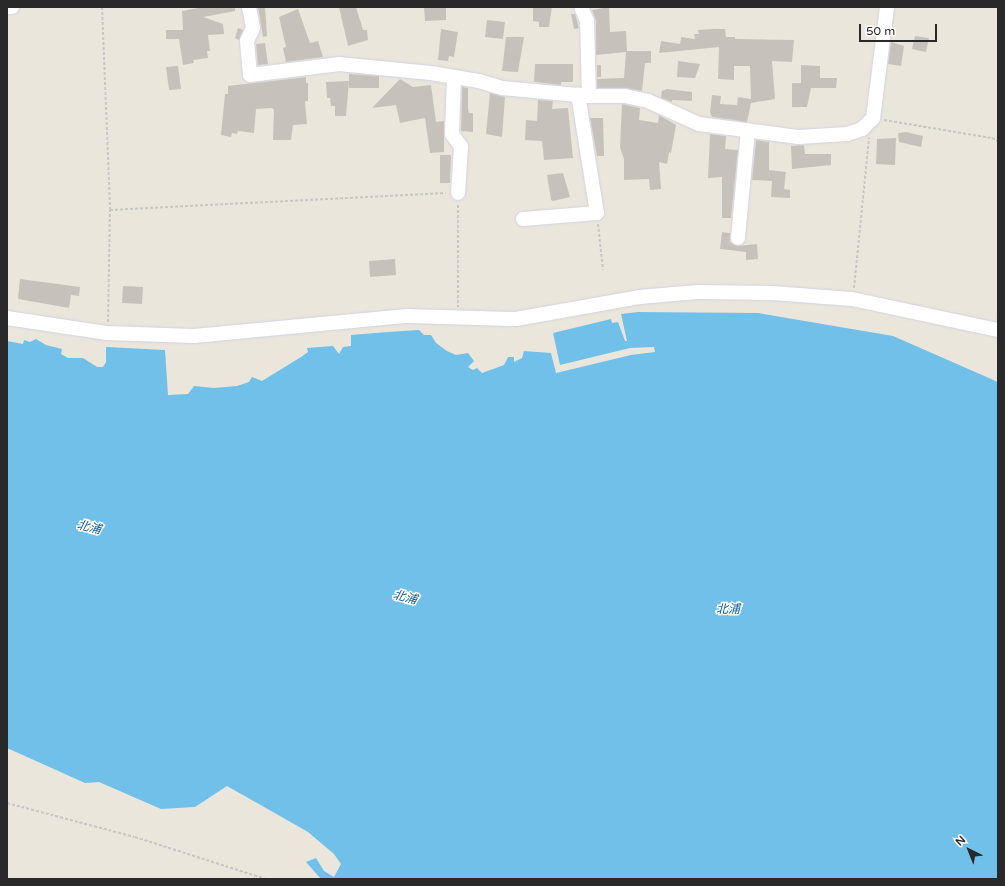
<!DOCTYPE html>
<html>
<head>
<meta charset="utf-8">
<style>
	body { margin:0 }
	#map { position:relative; width:1005px; height:886px; overflow:hidden; background:#ebe6db; font-family:"Varela Round","Noto Sans JP",sans-serif }
	div>[style] { position:absolute }
	[style*='--x'] { left:calc(var(--x)*1px); top:calc(var(--y)*1px); width:calc(var(--w)*1px); rotate:calc(var(--a)*1deg) }
	.water>* { inset:0; background:#71c0ea }
	.building>* { inset:0; background:#c6c2bb }
	.path>* { height:2px; margin-top:-1px; transform-origin:0; background:repeating-linear-gradient(90deg,#c7c7c7 0 3px,transparent 0 5px) }
	.roads { filter:drop-shadow(0 0 1px #d1d2e2) drop-shadow(0 0 1px #d1d2e2) }
	.minor>* { height:14px; margin:-7px; padding:0 7px; transform-origin:7px; border-radius:7px; background:#fff }
	span { translate:-50% -50%; white-space:nowrap; text-align:center; line-height:1.15; -webkit-text-stroke:3px #fff; paint-order:stroke }
	.water-label { font-size:12px; color:#115c95; font-style:italic }
	.frame { position:absolute; inset:0; border:8px solid #292929; pointer-events:none }
	.north { position:absolute; left:949px; top:830px; width:40px; height:40px; -webkit-text-stroke:3px #fff; paint-order:stroke; rotate:317deg; font-size:11px; font-weight:700; line-height:16px; text-align:center; color:#292929 }
	.north::after { content:''; display:block; margin:auto; width:14px; height:18px; background:#292929; clip-path:polygon(50% 0,100% 100%,50% 72%,0 100%) }
	.scale { position:absolute; left:859px; top:24px; width:78px; height:18px; box-sizing:border-box; border:2px solid #292929; border-top:0; padding-left:5px; font-size:12px; line-height:14px; white-space:nowrap; color:#292929; -webkit-text-stroke:3px #fff; paint-order:stroke }
</style>
</head>
<body>
<div id="map">
	<div class="water">
		<i style="clip-path:polygon(638px 312px,758px 313px,893px 336px,998px 382px,998px 879px,321px 879px,306px 862px,316px 858px,324px 871px,334px 877px,341px 864px,334px 854px,308px 832px,227px 786px,195px 807px,161px 809px,99px 782px,85px 783px,7px 748px,7px 341px,23px 344px,24px 340px,30px 342px,36px 339px,46px 345px,62px 349px,61px 354px,68px 358px,83px 358px,97px 367px,103px 367px,106px 362px,106px 347px,165px 350px,168px 395px,188px 394px,194px 386px,214px 388px,237px 386px,249px 382px,252px 377px,262px 381px,301px 357px,308px 352px,307px 348px,333px 346px,339px 354px,343px 347px,351px 346px,351px 335px,388px 332px,419px 330px,424px 335px,431px 335px,436px 343px,447px 351px,456px 355px,468px 353px,474px 361px,468px 367px,473px 370px,477px 368px,482px 373px,504px 365px,508px 357px,514px 357px,514px 362px,522px 358px,524px 351px,551px 353px,556px 373px,631px 355px,655px 352px,654px 347px,630px 348px,560px 365px,553px 333px,611px 319px,612px 323px,618px 322px,625px 341px,627px 341px,621px 314px)"></i>
	</div>
	<div class="building">
		<i style="clip-path:polygon(204px 7px,235px 7px,235px 11px,203px 17px,223px 24px,224px 34px,208px 35px,210px 51px,207px 51px,208px 58px,193px 60px,194px 63px,183px 65px,179px 39px,166px 39px,166px 30px,183px 30px,182px 11px)"></i>
		<i style="clip-path:polygon(258px 7px,265px 7px,267px 36px,263px 37px)"></i>
		<i style="clip-path:polygon(339px 7px,356px 7px,363px 30px,367px 30px,368px 40px,348px 46px)"></i>
		<i style="clip-path:polygon(424px 7px,446px 7px,446px 20px,425px 21px)"></i>
		<i style="clip-path:polygon(533px 7px,552px 7px,549px 27px,539px 27px,539px 22px,533px 21px)"></i>
		<i style="clip-path:polygon(609px 7px,610px 32px,626px 31px,627px 51px,651px 51px,651px 63px,645px 63px,642px 91px,625px 88px,597px 88px,597px 79px,624px 78px,626px 52px,596px 55px,596px 21px,592px 10px)"></i>
		<i style="clip-path:polygon(298px 9px,310px 43px,318px 41px,323px 57px,286px 62px,283px 48px,286px 47px,279px 17px)"></i>
		<i style="clip-path:polygon(571px 14px,575px 14px,579px 28px,574px 29px)"></i>
		<i style="clip-path:polygon(487px 20px,505px 22px,503px 39px,485px 37px)"></i>
		<i style="clip-path:polygon(238px 28px,243px 30px,239px 40px,235px 38px)"></i>
		<i style="clip-path:polygon(441px 29px,458px 32px,454px 57px,449px 56px,448px 61px,438px 60px)"></i>
		<i style="clip-path:polygon(712px 29px,725px 29px,726px 37px,735px 37px,735px 39px,794px 40px,792px 62px,772px 61px,775px 99px,751px 103px,747px 122px,712px 117px,710px 112px,712px 95px,721px 96px,720px 104px,737px 105px,738px 97px,751px 99px,750px 66px,734px 66px,734px 80px,718px 79px,719px 47px,659px 53px,661px 41px,680px 44px,681px 37px,695px 39px,694px 34px,699px 34px,698px 30px)"></i>
		<i style="clip-path:polygon(915px 36px,929px 38px,926px 52px,912px 49px)"></i>
		<i style="clip-path:polygon(506px 37px,524px 37px,518px 72px,502px 71px)"></i>
		<i style="clip-path:polygon(891px 42px,904px 46px,901px 66px,888px 64px)"></i>
		<i style="clip-path:polygon(265px 43px,268px 64px,258px 65px,256px 44px)"></i>
		<i style="clip-path:polygon(678px 61px,700px 64px,695px 78px,677px 77px)"></i>
		<i style="clip-path:polygon(535px 64px,573px 64px,573px 82px,561px 82px,561px 85px,534px 82px)"></i>
		<i style="clip-path:polygon(597px 65px,601px 65px,601px 77px,597px 77px)"></i>
		<i style="clip-path:polygon(801px 65px,820px 66px,820px 78px,837px 78px,836px 88px,811px 88px,807px 107px,792px 107px,792px 83px,801px 83px)"></i>
		<i style="clip-path:polygon(178px 66px,181px 89px,169px 90px,166px 67px)"></i>
		<i style="clip-path:polygon(349px 74px,379px 76px,379px 88px,349px 88px)"></i>
		<i style="clip-path:polygon(306px 77px,306px 83px,308px 83px,308px 101px,305px 101px,307px 124px,293px 125px,291px 140px,273px 140px,274px 110px,272px 108px,256px 109px,254px 133px,238px 131px,237px 134px,232px 133px,231px 137px,221px 135px,225px 94px,228px 94px,228px 86px)"></i>
		<i style="clip-path:polygon(400px 79px,413px 87px,431px 85px,436px 122px,444px 121px,444px 152px,430px 153px,425px 118px,400px 123px,396px 105px,372px 108px)"></i>
		<i style="clip-path:polygon(349px 81px,346px 116px,335px 116px,335px 106px,331px 106px,330px 98px,327px 98px,326px 82px)"></i>
		<i style="clip-path:polygon(462px 87px,468px 88px,468px 109px,469px 113px,473px 113px,473px 132px,461px 131px)"></i>
		<i style="clip-path:polygon(667px 89px,692px 92px,692px 101px,672px 100px,672px 102px,661px 98px,662px 91px)"></i>
		<i style="clip-path:polygon(490px 93px,505px 97px,502px 137px,486px 134px)"></i>
		<i style="clip-path:polygon(538px 100px,553px 101px,552px 109px,568px 108px,573px 158px,544px 160px,542px 141px,525px 140px,526px 120px,537px 121px)"></i>
		<i style="clip-path:polygon(622px 104px,640px 108px,639px 120px,658px 123px,659px 115px,676px 125px,671px 153px,669px 152px,667px 164px,659px 162px,661px 189px,650px 190px,649px 179px,624px 180px,624px 159px,620px 147px)"></i>
		<i style="clip-path:polygon(590px 118px,603px 118px,604px 156px,597px 156px)"></i>
		<i style="clip-path:polygon(906px 132px,923px 136px,921px 147px,899px 142px,898px 133px)"></i>
		<i style="clip-path:polygon(710px 134px,726px 136px,725px 149px,738px 150px,731px 218px,722px 218px,722px 177px,708px 178px)"></i>
		<i style="clip-path:polygon(896px 138px,895px 165px,876px 164px,877px 139px)"></i>
		<i style="clip-path:polygon(756px 140px,769px 142px,769px 170px,786px 172px,784px 189px,790px 190px,790px 198px,771px 197px,772px 181px,752px 180px)"></i>
		<i style="clip-path:polygon(804px 145px,805px 154px,831px 154px,831px 165px,792px 169px,791px 146px)"></i>
		<i style="clip-path:polygon(440px 155px,451px 155px,450px 183px,440px 183px)"></i>
		<i style="clip-path:polygon(563px 173px,570px 197px,553px 201px,551px 200px,547px 175px)"></i>
		<i style="clip-path:polygon(722px 232px,730px 233px,730px 242px,737px 246px,757px 244px,758px 259px,746px 260px,746px 252px,720px 249px)"></i>
		<i style="clip-path:polygon(395px 259px,396px 275px,370px 277px,369px 261px)"></i>
		<i style="clip-path:polygon(20px 279px,80px 287px,79px 296px,71px 295px,69px 308px,18px 299px)"></i>
		<i style="clip-path:polygon(123px 286px,143px 287px,142px 304px,122px 303px)"></i>
	</div>
	<div class="path">
		<i style="--x:102;--y:7;--w:203;--a:87.7"></i>
		<i style="--x:110;--y:210;--w:336;--a:-2.9"></i>
		<i style="--x:884;--y:120;--w:109;--a:9.5"></i>
		<i style="--x:992;--y:138;--w:7;--a:27"></i>
		<i style="--x:458;--y:205;--w:102;--a:90"></i>
		<i style="--x:598;--y:224;--w:46;--a:83.8"></i>
		<i style="--x:854;--y:288;--w:151;--a:-84.3"></i>
		<i style="--x:108;--y:322;--w:112;--a:-89"></i>
		<i style="--x:7;--y:803;--w:132;--a:14.9"></i>
		<i style="--x:135;--y:837;--w:138;--a:17.8"></i>
	</div>
	<div class="roads">
		<div class="minor">
			<i style="--x:7;--y:7;--w:5;--a:0"></i>
			<i style="--x:249;--y:7;--w:21;--a:79"></i>
			<i style="--x:253;--y:28;--w:14;--a:115"></i>
			<i style="--x:247;--y:41;--w:34;--a:85"></i>
			<i style="--x:250;--y:75;--w:90;--a:-7"></i>
			<i style="--x:339;--y:64;--w:92;--a:5.6"></i>
			<i style="--x:431;--y:73;--w:49;--a:9.5"></i>
			<i style="--x:479;--y:81;--w:24;--a:17"></i>
			<i style="--x:502;--y:88;--w:87;--a:5.3"></i>
			<i style="--x:589;--y:96;--w:36;--a:0"></i>
			<i style="--x:625;--y:96;--w:24;--a:12"></i>
			<i style="--x:648;--y:101;--w:56;--a:24.3"></i>
			<i style="--x:699;--y:124;--w:100;--a:7.5"></i>
			<i style="--x:798;--y:137;--w:49;--a:-3.5"></i>
			<i style="--x:847;--y:134;--w:16;--a:-18"></i>
			<i style="--x:862;--y:129;--w:16;--a:-45"></i>
			<i style="--x:873;--y:118;--w:112;--a:-82.8"></i>
			<i style="--x:581;--y:7;--w:15;--a:67"></i>
			<i style="--x:587;--y:21;--w:75;--a:88.5"></i>
			<i style="--x:454;--y:77;--w:57;--a:92"></i>
			<i style="--x:452;--y:134;--w:16;--a:55"></i>
			<i style="--x:461;--y:147;--w:46;--a:93.7"></i>
			<i style="--x:523;--y:219;--w:74;--a:-4.6"></i>
			<i style="--x:597;--y:213;--w:120;--a:-99.1"></i>
			<i style="--x:738;--y:238;--w:108;--a:-84.7"></i>
			<i style="--x:7;--y:318;--w:100;--a:8.6"></i>
			<i style="--x:106;--y:333;--w:88;--a:2"></i>
			<i style="--x:194;--y:336;--w:214;--a:-5.4"></i>
			<i style="--x:407;--y:316;--w:109;--a:1.6"></i>
			<i style="--x:516;--y:319;--w:125;--a:-10.1"></i>
			<i style="--x:639;--y:297;--w:59;--a:-4.8"></i>
			<i style="--x:698;--y:292;--w:74;--a:0.8"></i>
			<i style="--x:772;--y:293;--w:80;--a:4.3"></i>
			<i style="--x:852;--y:299;--w:149;--a:12"></i>
		</div>
	</div>
	<div class="water-label">
		<span style="left:89px;top:528px;rotate:13deg">北浦</span>
		<span style="left:405px;top:598px;rotate:14deg">北浦</span>
		<span style="left:728px;top:610px">北浦</span>
	</div>
	<div class="frame"></div>
	<div class="north">N</div>
	<div class="scale">50 m</div>
</div>
</body>
</html>
